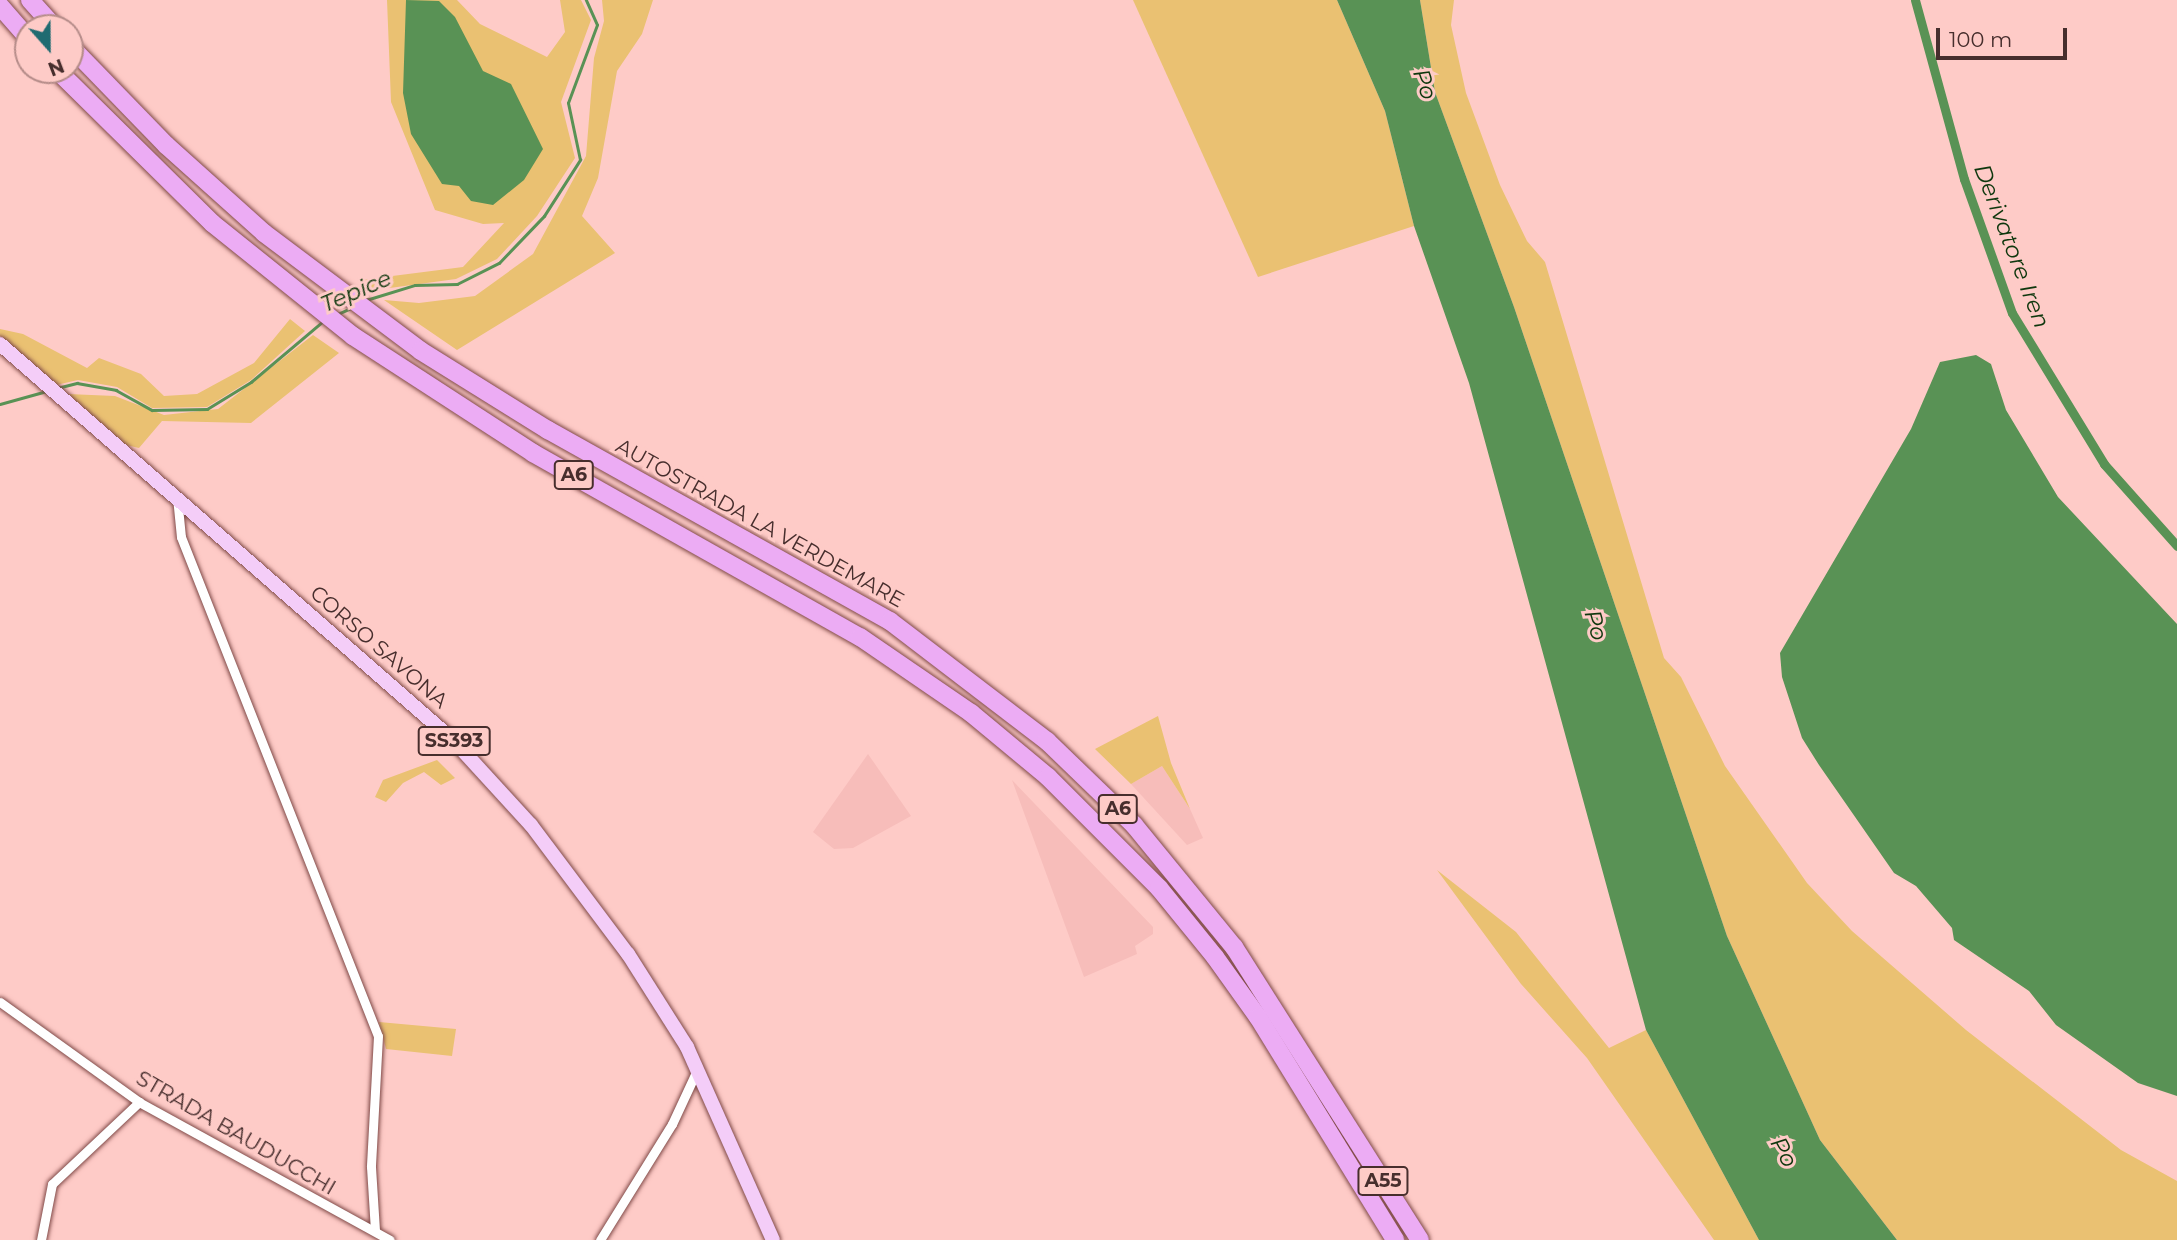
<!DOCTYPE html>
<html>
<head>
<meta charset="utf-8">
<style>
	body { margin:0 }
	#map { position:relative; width:2177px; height:1240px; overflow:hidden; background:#fecbc7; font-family:Montserrat,sans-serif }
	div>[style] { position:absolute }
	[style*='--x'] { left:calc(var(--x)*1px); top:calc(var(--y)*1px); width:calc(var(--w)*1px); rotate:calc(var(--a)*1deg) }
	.built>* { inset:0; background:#f7bdba }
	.green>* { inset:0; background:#eac172 }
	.water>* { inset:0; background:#599255 }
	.stream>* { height:2.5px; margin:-1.25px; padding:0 1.25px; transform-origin:1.25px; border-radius:1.25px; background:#599255 }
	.canal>* { height:9px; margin:-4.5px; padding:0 4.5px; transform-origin:4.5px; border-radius:4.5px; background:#599255 }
	.roads { filter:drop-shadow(0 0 2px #804a48) drop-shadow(0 0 2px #804a48) }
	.minor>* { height:9px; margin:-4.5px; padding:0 4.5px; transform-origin:4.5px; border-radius:4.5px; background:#fff }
	.primary>* { height:14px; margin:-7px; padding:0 7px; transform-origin:7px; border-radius:7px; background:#f4cdf8 }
	.motorway>* { height:18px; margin:-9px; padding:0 9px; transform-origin:9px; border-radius:9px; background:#ecacf4 }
	span { translate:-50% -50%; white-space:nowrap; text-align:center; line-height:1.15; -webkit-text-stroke:6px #fecbc7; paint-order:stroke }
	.shield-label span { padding:2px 5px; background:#fecbc7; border:2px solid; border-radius:5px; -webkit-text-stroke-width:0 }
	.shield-label { font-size:19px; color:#472e2d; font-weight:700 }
	.street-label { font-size:21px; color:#472e2d }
	.water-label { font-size:23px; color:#0e370d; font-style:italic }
	.north { position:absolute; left:14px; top:14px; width:70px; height:70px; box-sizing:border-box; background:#fecbc7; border:2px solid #b58c89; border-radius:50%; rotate:159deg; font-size:19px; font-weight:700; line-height:28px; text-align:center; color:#472e2d }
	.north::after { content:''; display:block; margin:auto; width:24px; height:32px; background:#206b71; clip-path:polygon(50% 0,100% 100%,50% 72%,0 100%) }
	.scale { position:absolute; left:1936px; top:28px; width:131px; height:32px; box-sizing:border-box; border:4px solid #472e2d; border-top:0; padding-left:9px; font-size:21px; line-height:24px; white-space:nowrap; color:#472e2d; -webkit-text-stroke:5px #fecbc7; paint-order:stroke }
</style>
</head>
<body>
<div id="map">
	<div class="built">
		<i style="clip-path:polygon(868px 754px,911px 816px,853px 848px,834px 849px,813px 832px)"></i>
		<i style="clip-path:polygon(1162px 766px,1190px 809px,1203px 838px,1187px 845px,1131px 784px)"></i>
		<i style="clip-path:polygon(1012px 780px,1153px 927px,1153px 934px,1135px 946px,1137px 954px,1084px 977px)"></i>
	</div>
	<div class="green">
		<i style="clip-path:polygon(387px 0,457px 0,480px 24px,547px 57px,565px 32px,560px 0,581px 0,591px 20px,561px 102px,575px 158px,537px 216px,497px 259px,456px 279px,375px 290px,361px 280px,463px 267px,504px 223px,483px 224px,435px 210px,391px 102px)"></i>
		<i style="clip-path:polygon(602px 0,653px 0,642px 34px,617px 71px,598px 178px,582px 216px,615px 253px,457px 350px,384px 300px,419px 303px,475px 296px,533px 254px,586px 156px,594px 58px,604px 21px)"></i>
		<i style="clip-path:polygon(1133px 0,1337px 0,1385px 111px,1414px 226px,1258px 277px)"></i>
		<i style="clip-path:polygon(1420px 0,1454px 0,1451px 25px,1466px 93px,1500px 185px,1527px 241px,1545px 262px,1664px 658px,1681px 677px,1725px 766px,1807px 883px,1852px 931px,1966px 1030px,2121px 1150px,2177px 1181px,2177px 1240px,1897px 1240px,1820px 1140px,1727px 936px,1514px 307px,1435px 92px)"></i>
		<i style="clip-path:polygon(290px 319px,305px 331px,251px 380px,207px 407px,152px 408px,117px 387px,78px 380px,56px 385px,0 336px,0 329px,23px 334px,87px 368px,99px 358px,141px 374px,164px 396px,197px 394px,254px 363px)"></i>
		<i style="clip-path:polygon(313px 335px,339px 353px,251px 423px,162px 421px,139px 448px,126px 445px,68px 394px,115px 396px,164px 415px,218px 409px)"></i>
		<i style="clip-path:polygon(1158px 716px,1171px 763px,1190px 809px,1162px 766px,1131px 784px,1095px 749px)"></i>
		<i style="clip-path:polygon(437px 760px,455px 778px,441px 785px,424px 772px,403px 783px,386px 802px,375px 797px,383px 780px)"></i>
		<i style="clip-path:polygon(1437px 870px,1516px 932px,1609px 1048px,1646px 1030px,1759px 1240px,1714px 1240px,1587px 1058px,1521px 984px)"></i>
		<i style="clip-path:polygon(379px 1022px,456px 1029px,452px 1056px,386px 1049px)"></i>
	</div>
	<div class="water">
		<i style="clip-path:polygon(406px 0,439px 1px,455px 17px,483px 71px,511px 84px,543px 149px,524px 180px,493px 205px,471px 201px,459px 186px,442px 184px,411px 134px,403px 93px)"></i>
		<i style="clip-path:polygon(1337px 0,1420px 0,1435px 92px,1514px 307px,1727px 936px,1820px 1140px,1897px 1240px,1759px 1240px,1646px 1030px,1469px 383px,1414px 226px,1385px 111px)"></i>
		<i style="clip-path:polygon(1976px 355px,1991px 364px,2006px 410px,2058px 497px,2177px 624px,2177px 1096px,2138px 1083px,2056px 1025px,2029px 991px,1954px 940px,1952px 928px,1916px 886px,1894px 873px,1819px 765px,1802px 738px,1782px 677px,1780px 653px,1911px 429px,1940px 362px)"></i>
	</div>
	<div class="stream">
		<i style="--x:366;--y:300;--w:51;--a:-17"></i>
		<i style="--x:415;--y:285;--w:42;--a:-1.4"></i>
		<i style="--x:457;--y:284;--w:47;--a:-26.6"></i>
		<i style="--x:499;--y:263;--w:65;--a:-46.2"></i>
		<i style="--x:544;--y:216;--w:67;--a:-57.3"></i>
		<i style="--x:580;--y:160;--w:58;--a:-101.9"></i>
		<i style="--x:568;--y:103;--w:83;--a:-69.6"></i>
		<i style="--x:597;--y:25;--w:27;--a:-114"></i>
		<i style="--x:338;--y:314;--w:14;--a:-25"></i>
		<i style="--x:57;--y:388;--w:21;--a:-14"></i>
		<i style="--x:77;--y:383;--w:40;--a:10"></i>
		<i style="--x:116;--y:390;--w:41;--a:29.1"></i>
		<i style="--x:152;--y:410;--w:55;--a:-1"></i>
		<i style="--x:207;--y:409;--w:52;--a:-31.5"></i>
		<i style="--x:251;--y:382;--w:93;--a:-40.2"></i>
		<i style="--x:0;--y:404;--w:49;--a:-15.5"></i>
	</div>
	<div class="canal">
		<i style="--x:1915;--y:0;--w:186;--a:74.7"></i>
		<i style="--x:1964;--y:179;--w:142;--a:70.3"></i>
		<i style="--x:2012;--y:313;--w:177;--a:58.6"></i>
		<i style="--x:2104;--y:464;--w:110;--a:48.3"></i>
	</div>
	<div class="roads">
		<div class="minor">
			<i style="--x:177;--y:497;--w:40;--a:84.3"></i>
			<i style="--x:181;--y:537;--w:536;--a:68.46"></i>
			<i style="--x:378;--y:1036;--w:131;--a:93.1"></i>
			<i style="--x:371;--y:1167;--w:63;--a:86.4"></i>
			<i style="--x:0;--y:1002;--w:171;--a:35.7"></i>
			<i style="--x:139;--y:1102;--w:286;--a:28.8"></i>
			<i style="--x:41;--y:1240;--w:57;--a:-78.9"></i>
			<i style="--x:52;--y:1184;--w:120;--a:-43.3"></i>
			<i style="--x:600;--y:1240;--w:137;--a:-58.2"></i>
			<i style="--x:672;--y:1124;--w:62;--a:-65.1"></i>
		</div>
		<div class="primary">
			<i style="--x:0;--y:344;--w:602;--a:41.16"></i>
			<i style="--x:453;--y:740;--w:115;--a:47.5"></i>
			<i style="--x:531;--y:825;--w:161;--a:53.1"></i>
			<i style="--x:628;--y:954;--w:110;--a:57.6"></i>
			<i style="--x:687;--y:1047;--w:211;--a:66"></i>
		</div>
		<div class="motorway">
			<i style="--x:30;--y:0;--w:38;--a:48"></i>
			<i style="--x:0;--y:6;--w:43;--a:48.8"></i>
			<i style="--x:70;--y:46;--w:138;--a:45.9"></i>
			<i style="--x:166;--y:145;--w:132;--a:41.9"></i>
			<i style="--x:264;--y:233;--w:196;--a:36.9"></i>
			<i style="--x:421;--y:351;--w:150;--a:31.9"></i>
			<i style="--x:548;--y:430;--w:392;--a:29.2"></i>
			<i style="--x:890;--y:621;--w:198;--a:37.4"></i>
			<i style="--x:1047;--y:741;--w:121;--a:44"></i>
			<i style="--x:1134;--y:825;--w:158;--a:50.7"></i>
			<i style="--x:1234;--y:947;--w:347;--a:57.6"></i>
			<i style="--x:57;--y:70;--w:218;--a:44.6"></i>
			<i style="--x:212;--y:223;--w:181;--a:38.7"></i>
			<i style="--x:353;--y:336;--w:215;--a:33"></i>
			<i style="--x:533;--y:453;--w:375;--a:29.4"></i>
			<i style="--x:860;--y:637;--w:135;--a:34.4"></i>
			<i style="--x:971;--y:713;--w:100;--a:39.7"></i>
			<i style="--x:1048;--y:777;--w:157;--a:45"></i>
			<i style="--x:1159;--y:888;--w:89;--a:50.9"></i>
			<i style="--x:1215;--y:957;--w:74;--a:54.4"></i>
			<i style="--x:1258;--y:1017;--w:262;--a:58.4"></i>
		</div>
	</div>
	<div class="shield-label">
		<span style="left:574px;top:475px">A6</span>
		<span style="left:454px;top:741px">SS393</span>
		<span style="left:1118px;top:809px">A6</span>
		<span style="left:1383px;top:1181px">A55</span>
	</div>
	<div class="street-label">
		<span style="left:760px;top:523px;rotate:29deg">AUTOSTRADA LA VERDEMARE</span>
		<span style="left:379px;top:647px;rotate:41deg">CORSO SAVONA</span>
		<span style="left:236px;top:1133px;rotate:30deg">STRADA BAUDUCCHI</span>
	</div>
	<div class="water-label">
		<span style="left:1425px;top:84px;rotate:71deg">Po</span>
		<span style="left:2012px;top:246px;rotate:69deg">Derivatore Iren</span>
		<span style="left:356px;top:291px;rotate:-23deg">Tepice</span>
		<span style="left:1596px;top:625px;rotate:74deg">Po</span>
		<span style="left:1784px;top:1152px;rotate:61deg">Po</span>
	</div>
	<div class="north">N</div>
	<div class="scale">100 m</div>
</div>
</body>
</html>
